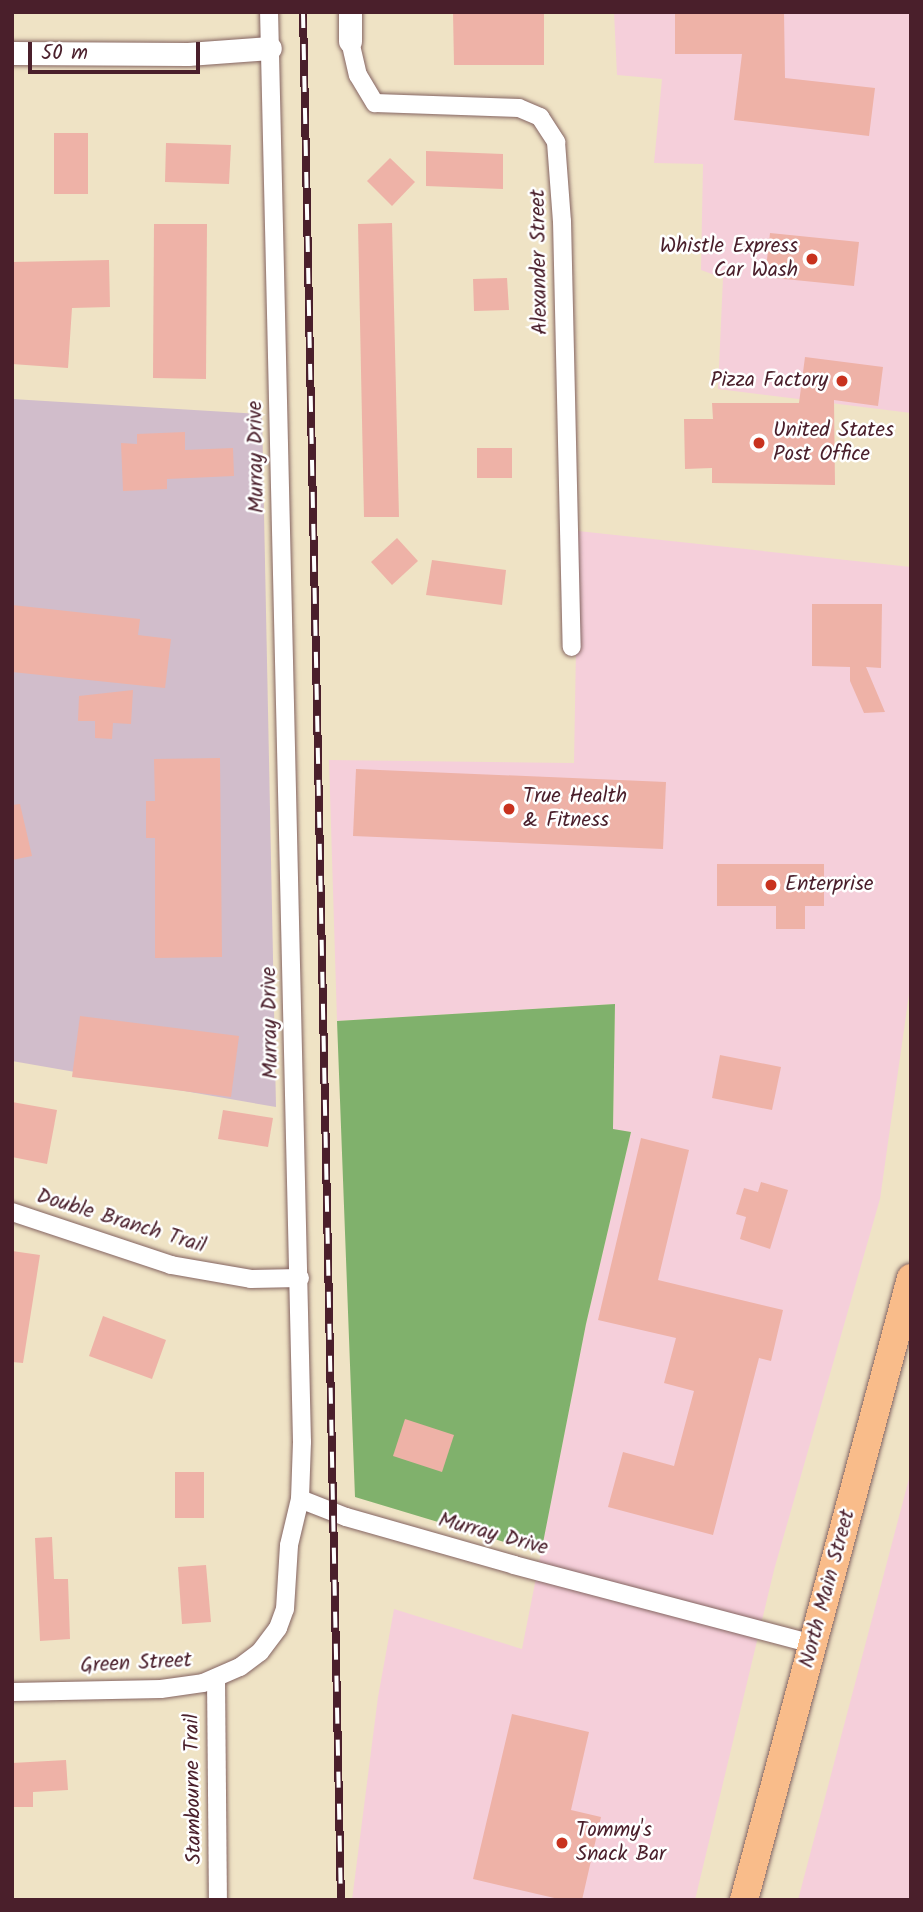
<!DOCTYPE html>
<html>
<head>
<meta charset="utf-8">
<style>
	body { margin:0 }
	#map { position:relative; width:923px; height:1912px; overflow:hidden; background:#efe3c5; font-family:Kalam,sans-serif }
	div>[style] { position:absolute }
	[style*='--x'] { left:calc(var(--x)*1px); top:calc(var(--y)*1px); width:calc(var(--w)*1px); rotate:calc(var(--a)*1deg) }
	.built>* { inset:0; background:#f5cfda }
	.industrial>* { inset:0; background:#d1bdcb }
	.forest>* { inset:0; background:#80b16c }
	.building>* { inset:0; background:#eeb2a7 }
	.roads { filter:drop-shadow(0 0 2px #846461) drop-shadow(0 0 2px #846461) }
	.minor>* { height:18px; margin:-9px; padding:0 9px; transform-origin:9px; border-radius:9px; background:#fff }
	.tertiary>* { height:23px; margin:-11.5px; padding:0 11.5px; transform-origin:11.5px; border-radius:11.5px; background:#fff }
	.primary>* { height:28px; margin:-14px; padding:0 14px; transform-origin:14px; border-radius:14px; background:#f9bc8a }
	.rail>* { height:8px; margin-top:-4px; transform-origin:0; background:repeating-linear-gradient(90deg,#fff 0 16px,#4a1f2b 0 32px); box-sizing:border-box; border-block:2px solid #4a1f2b }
	.dots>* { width:19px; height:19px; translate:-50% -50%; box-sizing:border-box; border:4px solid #fff; border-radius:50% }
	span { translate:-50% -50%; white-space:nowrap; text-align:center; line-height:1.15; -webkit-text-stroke:5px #fff; paint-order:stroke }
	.poi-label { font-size:21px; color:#4a1f2b }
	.right { translate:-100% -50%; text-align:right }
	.left { translate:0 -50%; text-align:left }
	.street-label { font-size:21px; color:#4a1f2b }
	.frame { position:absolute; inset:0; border:14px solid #4a1f2b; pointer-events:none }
	.scale { position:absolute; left:28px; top:42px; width:172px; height:32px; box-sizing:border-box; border:4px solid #4a1f2b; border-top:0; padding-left:9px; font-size:21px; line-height:24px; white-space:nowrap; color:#4a1f2b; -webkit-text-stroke:5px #fff; paint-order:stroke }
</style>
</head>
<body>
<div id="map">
	<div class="built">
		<i style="clip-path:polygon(614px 12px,911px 12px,911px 413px,718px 389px,723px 278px,701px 270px,703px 164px,654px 163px,662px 79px,617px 75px)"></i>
		<i style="clip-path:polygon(578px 531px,911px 567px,911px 980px,880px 1199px,774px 1570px,695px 1900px,352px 1900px,378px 1697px,394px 1609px,522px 1649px,586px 1324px,631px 1132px,613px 1130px,615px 1004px,337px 1021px,329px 760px,574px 763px)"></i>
		<i style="clip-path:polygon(911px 1471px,911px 1900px,798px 1900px)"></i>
	</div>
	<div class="industrial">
		<i style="clip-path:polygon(12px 399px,262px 414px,276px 1107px,12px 1061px)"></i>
	</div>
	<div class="forest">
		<i style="clip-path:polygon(615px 1004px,613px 1129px,631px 1132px,586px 1324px,541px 1553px,355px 1497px,337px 1021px)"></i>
	</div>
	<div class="building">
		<i style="clip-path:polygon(453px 12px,544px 12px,544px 65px,454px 65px)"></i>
		<i style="clip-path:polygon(675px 12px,784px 12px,785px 78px,875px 88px,869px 136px,734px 120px,742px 54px,675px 54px)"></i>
		<i style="clip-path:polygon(54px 133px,88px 133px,88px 194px,54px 194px)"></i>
		<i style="clip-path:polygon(166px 143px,231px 145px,229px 184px,165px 182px)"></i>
		<i style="clip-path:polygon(426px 151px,503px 154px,503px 189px,426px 186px)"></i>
		<i style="clip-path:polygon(390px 158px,415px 182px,392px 206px,367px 181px)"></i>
		<i style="clip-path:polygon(392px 223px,399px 517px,364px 517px,358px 224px)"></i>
		<i style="clip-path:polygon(154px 224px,207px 224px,206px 379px,153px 378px)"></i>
		<i style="clip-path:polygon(770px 233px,859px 242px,854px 286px,765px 277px)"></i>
		<i style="clip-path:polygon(109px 260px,110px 307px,72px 308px,68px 368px,12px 364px,12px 262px)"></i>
		<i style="clip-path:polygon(507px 278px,509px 310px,474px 311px,473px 279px)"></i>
		<i style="clip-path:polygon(805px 357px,883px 367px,878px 406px,834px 400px,835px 485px,712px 483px,712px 468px,685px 469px,684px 419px,713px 419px,712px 403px,799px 403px)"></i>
		<i style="clip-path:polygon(185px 432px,185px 450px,233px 448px,234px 476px,167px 479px,167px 489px,123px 491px,121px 443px,137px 444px,137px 434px)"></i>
		<i style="clip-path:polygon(477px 448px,512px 448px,512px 478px,477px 478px)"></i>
		<i style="clip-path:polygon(397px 538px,418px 561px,392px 585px,371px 562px)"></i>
		<i style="clip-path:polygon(432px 560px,506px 570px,502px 605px,426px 595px)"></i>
		<i style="clip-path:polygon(812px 604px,882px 604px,881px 668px,866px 667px,885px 712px,864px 713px,850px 681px,850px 667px,812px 666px)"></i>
		<i style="clip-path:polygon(12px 605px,140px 619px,138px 635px,171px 639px,165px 688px,12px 672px)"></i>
		<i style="clip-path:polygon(133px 690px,131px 724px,113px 723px,112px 739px,95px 738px,95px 721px,78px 721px,79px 696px)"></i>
		<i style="clip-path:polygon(220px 758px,222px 957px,155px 958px,155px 838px,146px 838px,146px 801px,155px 801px,154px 759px)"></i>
		<i style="clip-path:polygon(356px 769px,666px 782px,663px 849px,353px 836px)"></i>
		<i style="clip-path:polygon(20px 804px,32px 856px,12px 860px,12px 805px)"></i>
		<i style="clip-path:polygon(717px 864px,824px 864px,824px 906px,805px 906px,805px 929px,776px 929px,776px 906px,717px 906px)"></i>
		<i style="clip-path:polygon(80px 1016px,239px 1036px,231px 1097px,72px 1077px)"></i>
		<i style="clip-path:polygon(720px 1055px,781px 1067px,772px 1110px,712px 1098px)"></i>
		<i style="clip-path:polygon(12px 1102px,57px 1110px,47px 1164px,12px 1157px)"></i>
		<i style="clip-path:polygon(223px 1110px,273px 1118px,268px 1147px,218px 1139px)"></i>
		<i style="clip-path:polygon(641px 1138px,689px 1150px,658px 1280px,783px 1310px,771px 1361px,759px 1358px,713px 1535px,608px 1507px,623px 1452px,674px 1466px,694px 1391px,664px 1383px,676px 1338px,598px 1320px)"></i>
		<i style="clip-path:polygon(761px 1182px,788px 1190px,770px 1249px,740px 1239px,746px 1217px,736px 1214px,744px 1188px,758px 1192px)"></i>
		<i style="clip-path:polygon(12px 1251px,40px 1255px,23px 1363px,12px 1362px)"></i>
		<i style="clip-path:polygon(103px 1316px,166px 1340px,152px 1379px,89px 1356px)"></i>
		<i style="clip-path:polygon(405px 1419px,454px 1435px,442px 1472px,393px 1456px)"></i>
		<i style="clip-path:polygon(175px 1472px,204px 1472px,204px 1518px,175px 1518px)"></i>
		<i style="clip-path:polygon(52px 1537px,54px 1579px,68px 1579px,70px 1639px,40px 1641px,35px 1538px)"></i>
		<i style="clip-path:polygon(206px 1565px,211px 1622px,182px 1624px,178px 1567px)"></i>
		<i style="clip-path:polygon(512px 1714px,589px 1732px,571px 1810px,601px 1817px,582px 1900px,563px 1900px,473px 1879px)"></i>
		<i style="clip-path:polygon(66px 1760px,68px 1790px,33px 1792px,33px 1807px,12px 1807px,12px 1763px)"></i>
	</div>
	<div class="roads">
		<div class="minor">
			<i style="--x:350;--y:41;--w:35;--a:77"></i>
			<i style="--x:358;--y:75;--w:33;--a:59"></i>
			<i style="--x:375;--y:103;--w:144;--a:2"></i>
			<i style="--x:519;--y:108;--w:23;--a:23"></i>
			<i style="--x:540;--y:117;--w:30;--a:57"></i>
			<i style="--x:556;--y:142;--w:79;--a:85.7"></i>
			<i style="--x:562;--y:221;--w:426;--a:88.7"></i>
			<i style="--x:12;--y:1212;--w:168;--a:18.4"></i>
			<i style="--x:171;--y:1265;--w:81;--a:9.9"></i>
			<i style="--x:251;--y:1279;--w:49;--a:-1.2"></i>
			<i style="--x:300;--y:1499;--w:49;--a:21.4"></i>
			<i style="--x:346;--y:1517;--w:175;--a:15.9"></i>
			<i style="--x:514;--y:1565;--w:310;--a:14.8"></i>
			<i style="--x:216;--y:1678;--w:222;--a:89.5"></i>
			<i style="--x:12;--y:1692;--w:149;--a:-1.2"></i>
			<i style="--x:161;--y:1689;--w:42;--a:-8.1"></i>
			<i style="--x:203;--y:1683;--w:40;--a:-23.4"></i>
			<i style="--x:240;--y:1667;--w:25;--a:-37"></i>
			<i style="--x:260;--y:1652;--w:30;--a:-53"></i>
			<i style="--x:278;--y:1628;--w:20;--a:-70"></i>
			<i style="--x:285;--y:1609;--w:64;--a:-86.4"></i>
			<i style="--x:289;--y:1545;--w:47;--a:-76.6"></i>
			<i style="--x:300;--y:1499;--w:57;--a:-88"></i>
			<i style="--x:302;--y:1442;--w:1430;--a:-91.32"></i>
		</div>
		<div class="tertiary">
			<i style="--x:350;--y:12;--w:29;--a:90"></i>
			<i style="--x:12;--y:53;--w:176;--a:0.3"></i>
			<i style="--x:188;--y:54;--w:82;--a:-4.2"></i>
		</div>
		<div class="primary">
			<i style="--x:744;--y:1900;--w:644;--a:-74.97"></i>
		</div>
	</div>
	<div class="rail">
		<i style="--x:303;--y:12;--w:1888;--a:88.85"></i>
	</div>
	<div class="dots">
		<i style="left:812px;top:259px;background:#c8321e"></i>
		<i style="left:842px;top:381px;background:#c8321e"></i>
		<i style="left:759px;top:443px;background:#c8321e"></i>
		<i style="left:509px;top:809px;background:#c8321e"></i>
		<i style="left:771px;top:885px;background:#c8321e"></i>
		<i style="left:562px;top:1843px;background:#c8321e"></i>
	</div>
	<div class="poi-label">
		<span class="right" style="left:798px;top:259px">Whistle Express<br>Car Wash</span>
		<span class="right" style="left:828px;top:381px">Pizza Factory</span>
		<span class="left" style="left:773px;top:443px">United States<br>Post Office</span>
		<span class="left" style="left:523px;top:809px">True Health<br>&amp; Fitness</span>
		<span class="left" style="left:785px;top:885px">Enterprise</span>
		<span class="left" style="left:576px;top:1843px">Tommy's<br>Snack Bar</span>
	</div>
	<div class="street-label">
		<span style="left:540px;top:262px;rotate:-91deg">Alexander Street</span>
		<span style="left:257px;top:457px;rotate:-91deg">Murray Drive</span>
		<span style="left:271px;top:1023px;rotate:-91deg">Murray Drive</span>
		<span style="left:121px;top:1222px;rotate:17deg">Double Branch Trail</span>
		<span style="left:493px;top:1535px;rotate:15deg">Murray Drive</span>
		<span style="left:828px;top:1589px;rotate:-75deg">North Main Street</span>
		<span style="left:136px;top:1664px;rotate:-3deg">Green Street</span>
		<span style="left:194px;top:1789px;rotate:-91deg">Stambourne Trail</span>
	</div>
	<div class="frame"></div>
	<div class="scale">50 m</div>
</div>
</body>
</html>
